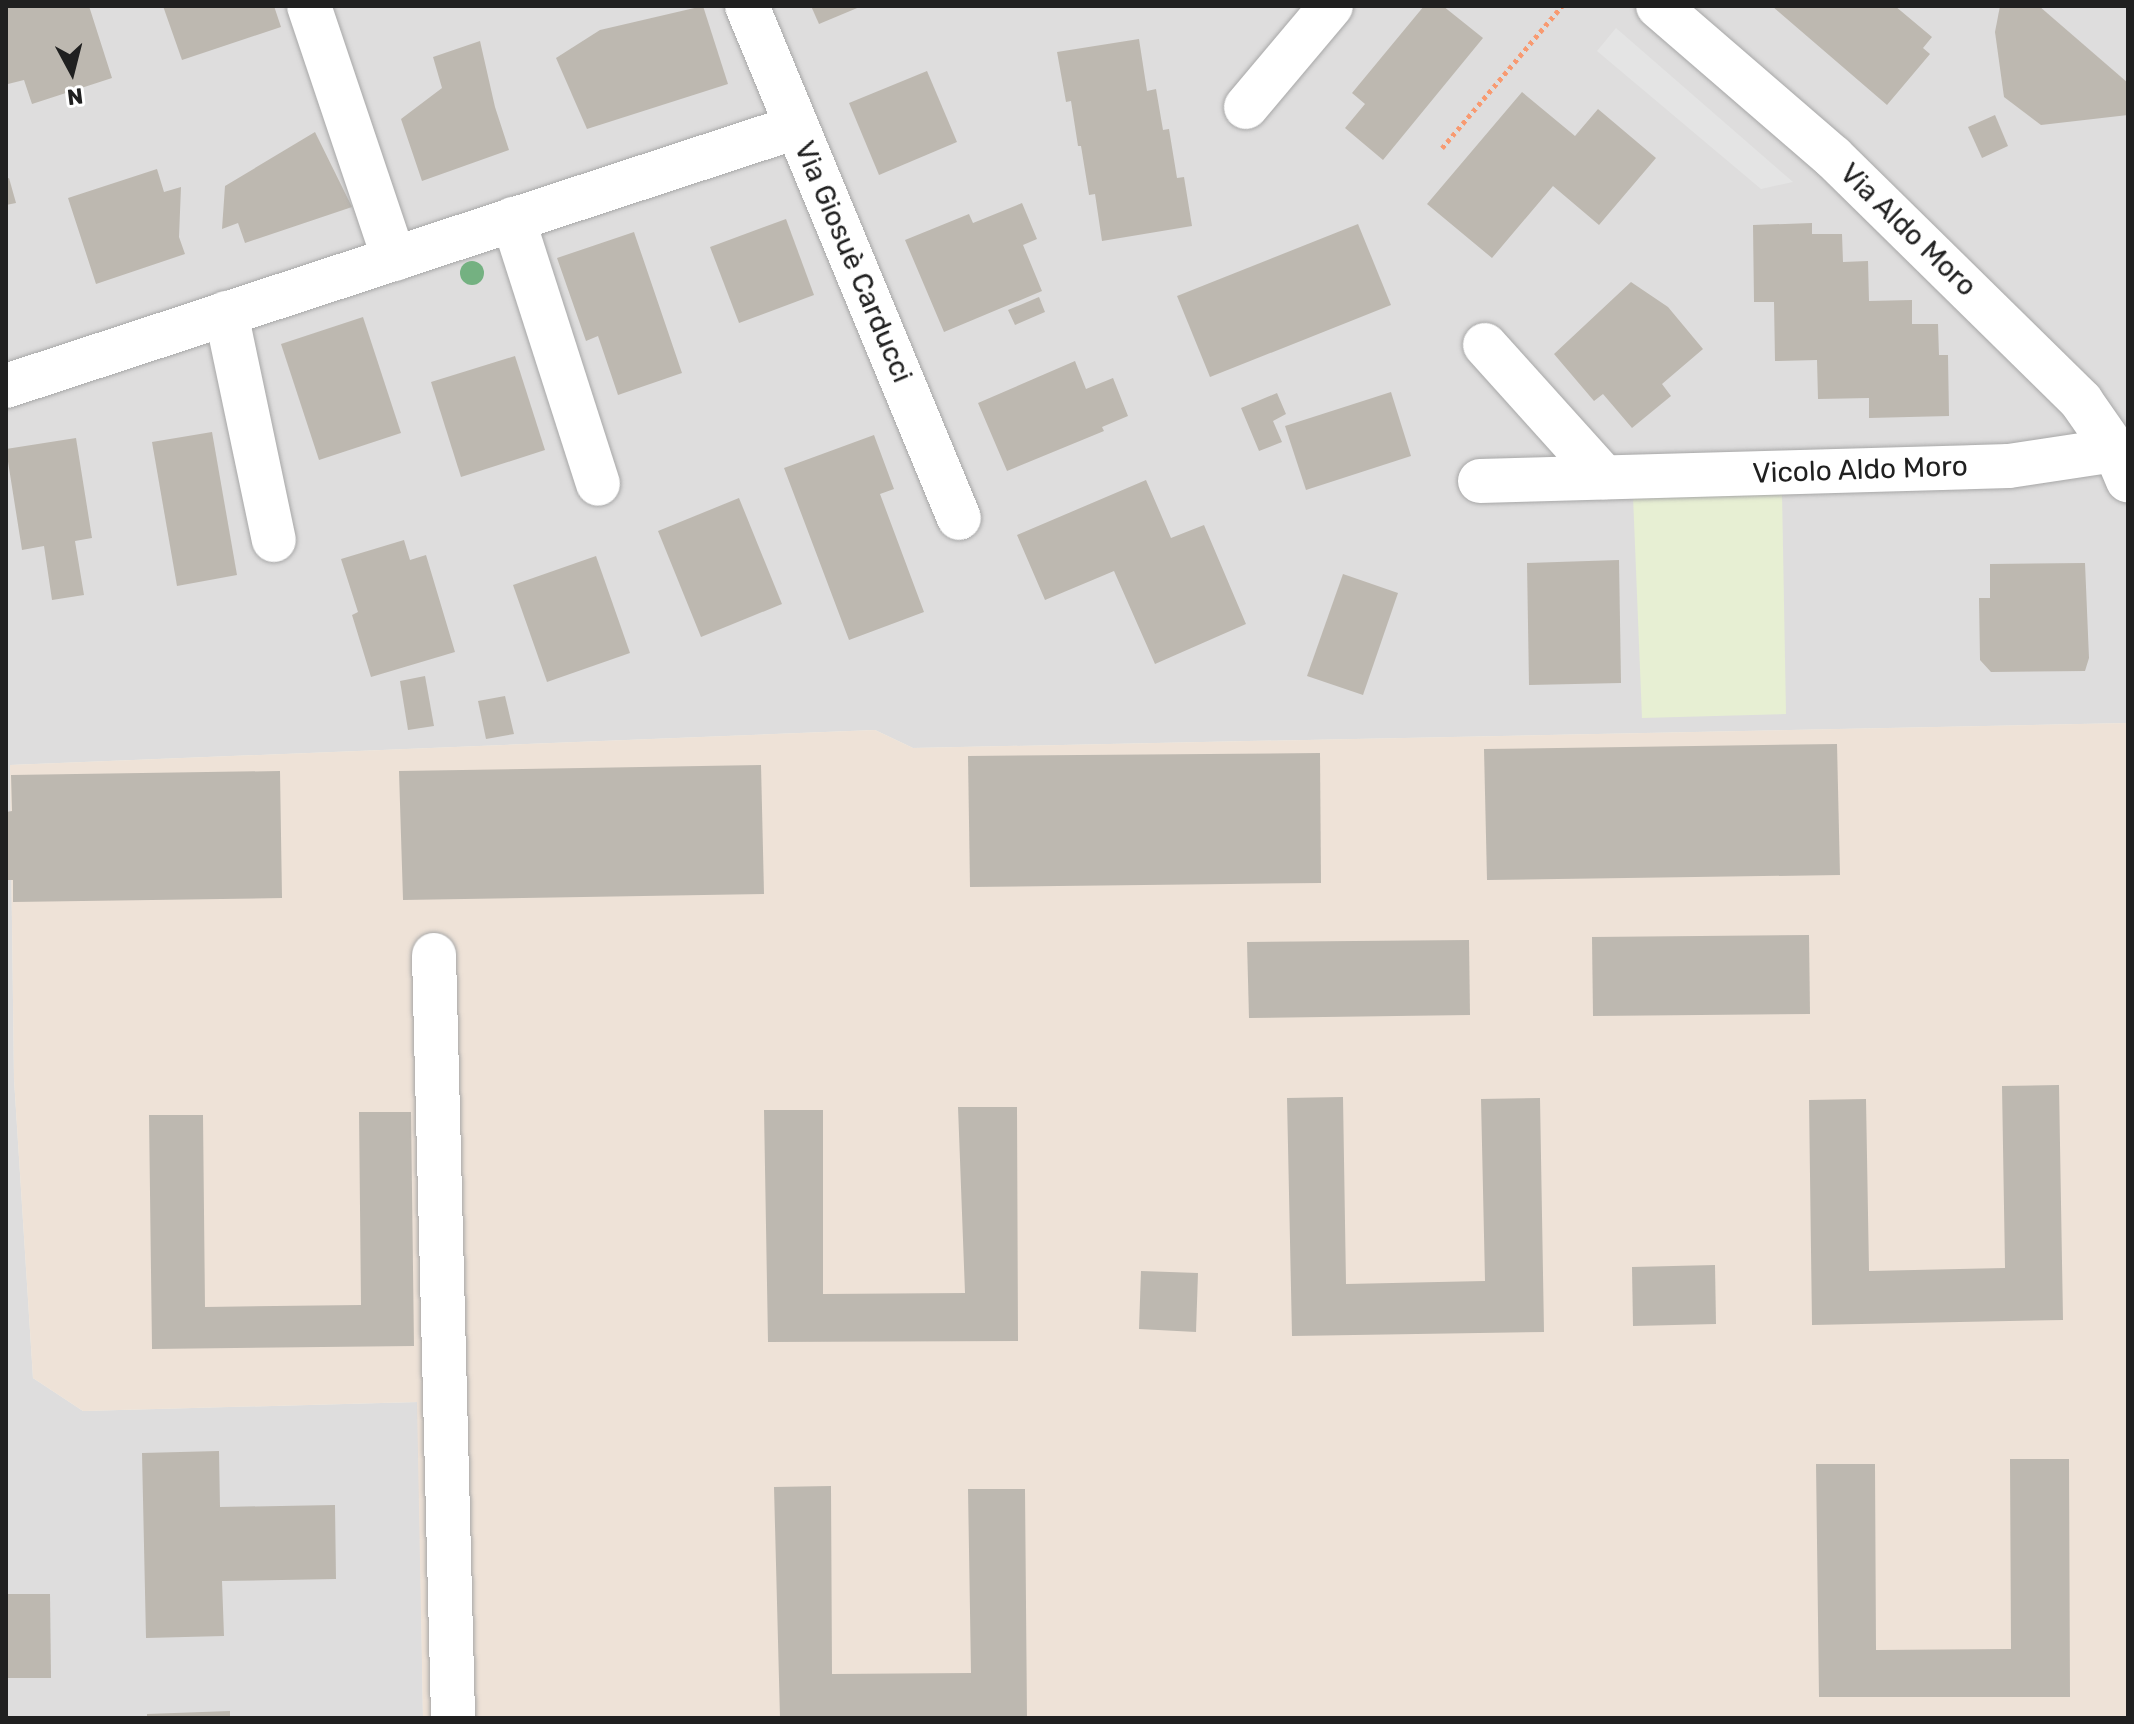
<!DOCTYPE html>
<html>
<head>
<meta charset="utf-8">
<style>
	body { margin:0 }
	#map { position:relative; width:2134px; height:1724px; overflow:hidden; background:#f0efe7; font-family:Rubik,sans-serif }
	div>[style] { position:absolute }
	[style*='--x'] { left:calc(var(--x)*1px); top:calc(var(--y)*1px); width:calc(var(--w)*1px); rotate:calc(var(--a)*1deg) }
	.residential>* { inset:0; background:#dedddd }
	.military>* { inset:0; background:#eee2d7 }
	.farmland>* { inset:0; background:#e7efd3 }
	.parking>* { inset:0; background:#e4e4e4 }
	.building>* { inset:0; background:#bdb8b0 }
	.path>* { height:5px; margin-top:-2.5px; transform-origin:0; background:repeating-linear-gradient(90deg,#f89a71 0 4px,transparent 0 8px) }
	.roads { filter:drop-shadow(0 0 2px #a7a7a7) drop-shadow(0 0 2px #a7a7a7) }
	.minor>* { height:44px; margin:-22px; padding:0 22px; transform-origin:22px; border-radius:22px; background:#fff }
	.trees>* { width:24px; height:24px; margin:-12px; border-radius:50%; background:#74b181 }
	span { translate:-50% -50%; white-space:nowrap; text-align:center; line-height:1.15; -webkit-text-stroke:8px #fff; paint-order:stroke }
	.street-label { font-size:28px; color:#202020 }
	.frame { position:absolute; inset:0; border:8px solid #202020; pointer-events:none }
	.north { position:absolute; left:32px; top:32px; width:80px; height:80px; -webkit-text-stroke:6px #fff; paint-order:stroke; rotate:173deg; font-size:22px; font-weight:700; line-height:32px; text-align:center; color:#202020 }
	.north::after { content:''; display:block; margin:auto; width:28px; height:36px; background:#202020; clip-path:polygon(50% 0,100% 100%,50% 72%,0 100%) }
</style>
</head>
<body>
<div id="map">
	<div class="residential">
		<i style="clip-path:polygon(6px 6px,2128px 6px,2128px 723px,913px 748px,875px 730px,10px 765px,14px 1079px,33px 1378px,83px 1411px,418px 1402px,423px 1718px,6px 1718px)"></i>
	</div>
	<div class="military">
		<i style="clip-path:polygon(2128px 723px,2128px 1718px,423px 1718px,417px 1402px,83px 1411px,33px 1378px,14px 1079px,10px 765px,875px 730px,913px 748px)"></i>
	</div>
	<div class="farmland">
		<i style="clip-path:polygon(1782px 492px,1786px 714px,1642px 718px,1633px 496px)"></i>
	</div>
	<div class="parking">
		<i style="clip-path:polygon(1616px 28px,1793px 182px,1761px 189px,1597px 51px)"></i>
	</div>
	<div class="building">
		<i style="clip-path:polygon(6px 6px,89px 6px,112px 78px,32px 104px,24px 80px,8px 84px)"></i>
		<i style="clip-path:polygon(163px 6px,274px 6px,281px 27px,182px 60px)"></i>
		<i style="clip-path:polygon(703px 6px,728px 84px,587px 129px,556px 58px,600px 30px)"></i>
		<i style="clip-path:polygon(811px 6px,862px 6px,819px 24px)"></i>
		<i style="clip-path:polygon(1424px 6px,1443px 6px,1483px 38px,1383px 160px,1345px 128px,1365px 104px,1352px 93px)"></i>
		<i style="clip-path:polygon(1772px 6px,1895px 6px,1932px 37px,1923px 48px,1930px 54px,1887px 105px)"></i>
		<i style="clip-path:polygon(2000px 6px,2039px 6px,2128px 83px,2128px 115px,2041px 125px,2004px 97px,1995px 32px)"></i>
		<i style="clip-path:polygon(1139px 39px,1147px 91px,1156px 89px,1163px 130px,1169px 129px,1177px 178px,1184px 177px,1192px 226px,1102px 241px,1095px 194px,1089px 195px,1081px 146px,1078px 146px,1071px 101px,1066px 102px,1057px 52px)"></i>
		<i style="clip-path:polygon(480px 41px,495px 107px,509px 150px,422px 181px,401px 119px,442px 88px,433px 57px)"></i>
		<i style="clip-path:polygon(927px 71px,957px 142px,879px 175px,849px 103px)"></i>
		<i style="clip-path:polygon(1522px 92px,1575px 136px,1598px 109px,1656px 158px,1599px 225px,1553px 186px,1492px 258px,1427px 204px)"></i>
		<i style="clip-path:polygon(1995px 115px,2008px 146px,1982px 158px,1968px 127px)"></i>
		<i style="clip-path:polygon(315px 132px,352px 207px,245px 243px,238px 223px,222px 229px,225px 186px)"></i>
		<i style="clip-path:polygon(157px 169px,164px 192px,181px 187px,179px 237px,185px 254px,96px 284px,68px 198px)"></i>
		<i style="clip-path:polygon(9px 178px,16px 203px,6px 205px,6px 179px)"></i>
		<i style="clip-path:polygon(1022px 203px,1037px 239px,1023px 245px,1042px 291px,944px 332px,905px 240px,969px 214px,973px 223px)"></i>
		<i style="clip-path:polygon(786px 219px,814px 295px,739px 323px,710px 247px)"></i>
		<i style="clip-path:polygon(1812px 223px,1812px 234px,1842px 234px,1843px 262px,1868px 261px,1869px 301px,1912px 300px,1912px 324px,1938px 324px,1939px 355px,1948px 355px,1949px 416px,1869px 418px,1869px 398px,1818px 399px,1817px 360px,1775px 361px,1774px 302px,1754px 302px,1753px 225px)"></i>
		<i style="clip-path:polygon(1358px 224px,1391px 305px,1210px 377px,1177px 296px)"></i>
		<i style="clip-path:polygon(634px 232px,682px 373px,618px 395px,598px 336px,586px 341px,557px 258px)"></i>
		<i style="clip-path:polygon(1631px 282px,1668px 307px,1703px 349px,1662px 384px,1671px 396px,1632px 428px,1603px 394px,1594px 401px,1554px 354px)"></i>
		<i style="clip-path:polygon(1039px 297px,1045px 312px,1015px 325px,1008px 310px)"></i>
		<i style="clip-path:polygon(363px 317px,401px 433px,319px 460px,281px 344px)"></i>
		<i style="clip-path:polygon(515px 356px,545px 450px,461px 477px,431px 382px)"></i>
		<i style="clip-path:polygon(1075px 361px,1086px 389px,1113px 378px,1128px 416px,1102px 427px,1104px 431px,1007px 471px,978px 403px)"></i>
		<i style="clip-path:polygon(1391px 392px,1411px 456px,1306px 490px,1285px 426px)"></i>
		<i style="clip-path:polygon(1277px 393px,1286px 414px,1273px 421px,1282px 442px,1259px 451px,1241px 408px)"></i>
		<i style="clip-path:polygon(212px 432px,237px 575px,177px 586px,152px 442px)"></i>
		<i style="clip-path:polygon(874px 435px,894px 489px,880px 494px,924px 612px,849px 640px,784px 468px)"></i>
		<i style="clip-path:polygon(76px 438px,92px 538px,75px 541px,84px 595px,52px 600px,44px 546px,22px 550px,6px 449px)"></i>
		<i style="clip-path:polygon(1146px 480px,1171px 538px,1204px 525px,1246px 624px,1155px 664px,1114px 571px,1045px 600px,1017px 535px)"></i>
		<i style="clip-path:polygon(739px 498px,782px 604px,701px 637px,658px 531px)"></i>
		<i style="clip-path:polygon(404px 540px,410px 560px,426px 555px,455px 652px,371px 677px,352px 615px,358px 612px,341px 559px)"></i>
		<i style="clip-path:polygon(596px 556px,630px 653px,547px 682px,513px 585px)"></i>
		<i style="clip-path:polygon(1619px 560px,1621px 683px,1529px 685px,1527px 563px)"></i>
		<i style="clip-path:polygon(2085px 563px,2089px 658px,2085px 671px,1991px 672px,1980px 660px,1979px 598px,1990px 598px,1990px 564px)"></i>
		<i style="clip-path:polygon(1343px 574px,1398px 593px,1363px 695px,1307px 676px)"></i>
		<i style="clip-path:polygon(425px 676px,434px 726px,408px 730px,400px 681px)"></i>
		<i style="clip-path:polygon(505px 696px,514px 734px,486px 739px,478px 701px)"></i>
		<i style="clip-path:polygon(1837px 744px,1840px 875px,1487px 880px,1484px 749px)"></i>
		<i style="clip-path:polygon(1320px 753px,1321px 883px,970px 887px,968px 756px)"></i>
		<i style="clip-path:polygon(761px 765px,764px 894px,403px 900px,399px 771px)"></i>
		<i style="clip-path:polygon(280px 771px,282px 898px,13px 902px,13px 880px,6px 880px,6px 812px,12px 811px,11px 775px)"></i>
		<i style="clip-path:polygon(1809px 935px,1810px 1014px,1593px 1016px,1592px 937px)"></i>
		<i style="clip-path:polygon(1469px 940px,1470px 1015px,1249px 1018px,1247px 942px)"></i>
		<i style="clip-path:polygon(2059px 1085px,2063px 1320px,1812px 1325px,1809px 1100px,1866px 1099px,1869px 1271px,2005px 1268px,2002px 1086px)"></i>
		<i style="clip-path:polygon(1343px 1097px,1346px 1284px,1485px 1281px,1481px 1099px,1540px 1098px,1544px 1332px,1292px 1336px,1287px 1098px)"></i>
		<i style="clip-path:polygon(958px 1107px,1017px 1107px,1018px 1341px,768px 1342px,764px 1110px,823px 1110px,823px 1294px,965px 1293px)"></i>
		<i style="clip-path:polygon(359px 1112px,411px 1112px,414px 1346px,152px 1349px,149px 1115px,203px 1115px,205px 1307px,361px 1305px)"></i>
		<i style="clip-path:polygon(1715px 1265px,1716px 1324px,1633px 1326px,1632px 1267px)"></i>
		<i style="clip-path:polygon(1141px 1271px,1198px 1273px,1196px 1332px,1139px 1329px)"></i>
		<i style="clip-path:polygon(219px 1451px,220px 1507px,335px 1505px,336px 1579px,222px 1581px,224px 1636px,146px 1638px,142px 1453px)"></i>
		<i style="clip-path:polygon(2010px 1459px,2069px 1459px,2070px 1697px,1819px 1697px,1816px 1464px,1875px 1464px,1876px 1650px,2011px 1649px)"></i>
		<i style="clip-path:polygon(831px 1486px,832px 1674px,971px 1673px,968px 1489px,1025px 1489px,1027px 1718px,780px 1718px,774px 1487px)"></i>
		<i style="clip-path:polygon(6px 1594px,50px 1594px,51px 1678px,6px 1678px)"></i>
		<i style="clip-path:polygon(230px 1711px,230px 1718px,147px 1718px,147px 1714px)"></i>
	</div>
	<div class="path">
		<i style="--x:1442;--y:148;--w:186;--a:-49.8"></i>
	</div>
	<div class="roads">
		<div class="minor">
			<i style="--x:309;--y:6;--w:267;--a:71.4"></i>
			<i style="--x:747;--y:6;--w:554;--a:67.51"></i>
			<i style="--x:1658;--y:6;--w:231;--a:40.8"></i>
			<i style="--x:1833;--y:157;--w:348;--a:44.5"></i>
			<i style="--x:2081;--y:401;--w:60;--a:55.2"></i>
			<i style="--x:2115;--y:450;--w:33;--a:67"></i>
			<i style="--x:1246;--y:107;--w:132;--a:-49.9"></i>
			<i style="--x:513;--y:219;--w:278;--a:72.2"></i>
			<i style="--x:226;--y:313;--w:232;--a:78.1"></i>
			<i style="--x:1485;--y:345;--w:178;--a:48"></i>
			<i style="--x:6;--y:386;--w:831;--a:-18.15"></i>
			<i style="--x:1480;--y:481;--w:529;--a:-1.62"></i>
			<i style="--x:2009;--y:466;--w:107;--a:-8.6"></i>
			<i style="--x:2115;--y:450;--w:13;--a:13"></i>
			<i style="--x:434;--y:955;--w:763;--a:88.57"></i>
		</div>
	</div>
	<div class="trees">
		<i style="left:472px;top:273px"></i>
	</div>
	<div class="street-label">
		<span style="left:1908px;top:230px;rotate:44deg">Via Aldo Moro</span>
		<span style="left:853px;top:262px;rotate:67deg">Via Giosuè Carducci</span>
		<span style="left:1860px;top:470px;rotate:-2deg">Vicolo Aldo Moro</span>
	</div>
	<div class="frame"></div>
	<div class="north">N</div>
</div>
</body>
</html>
